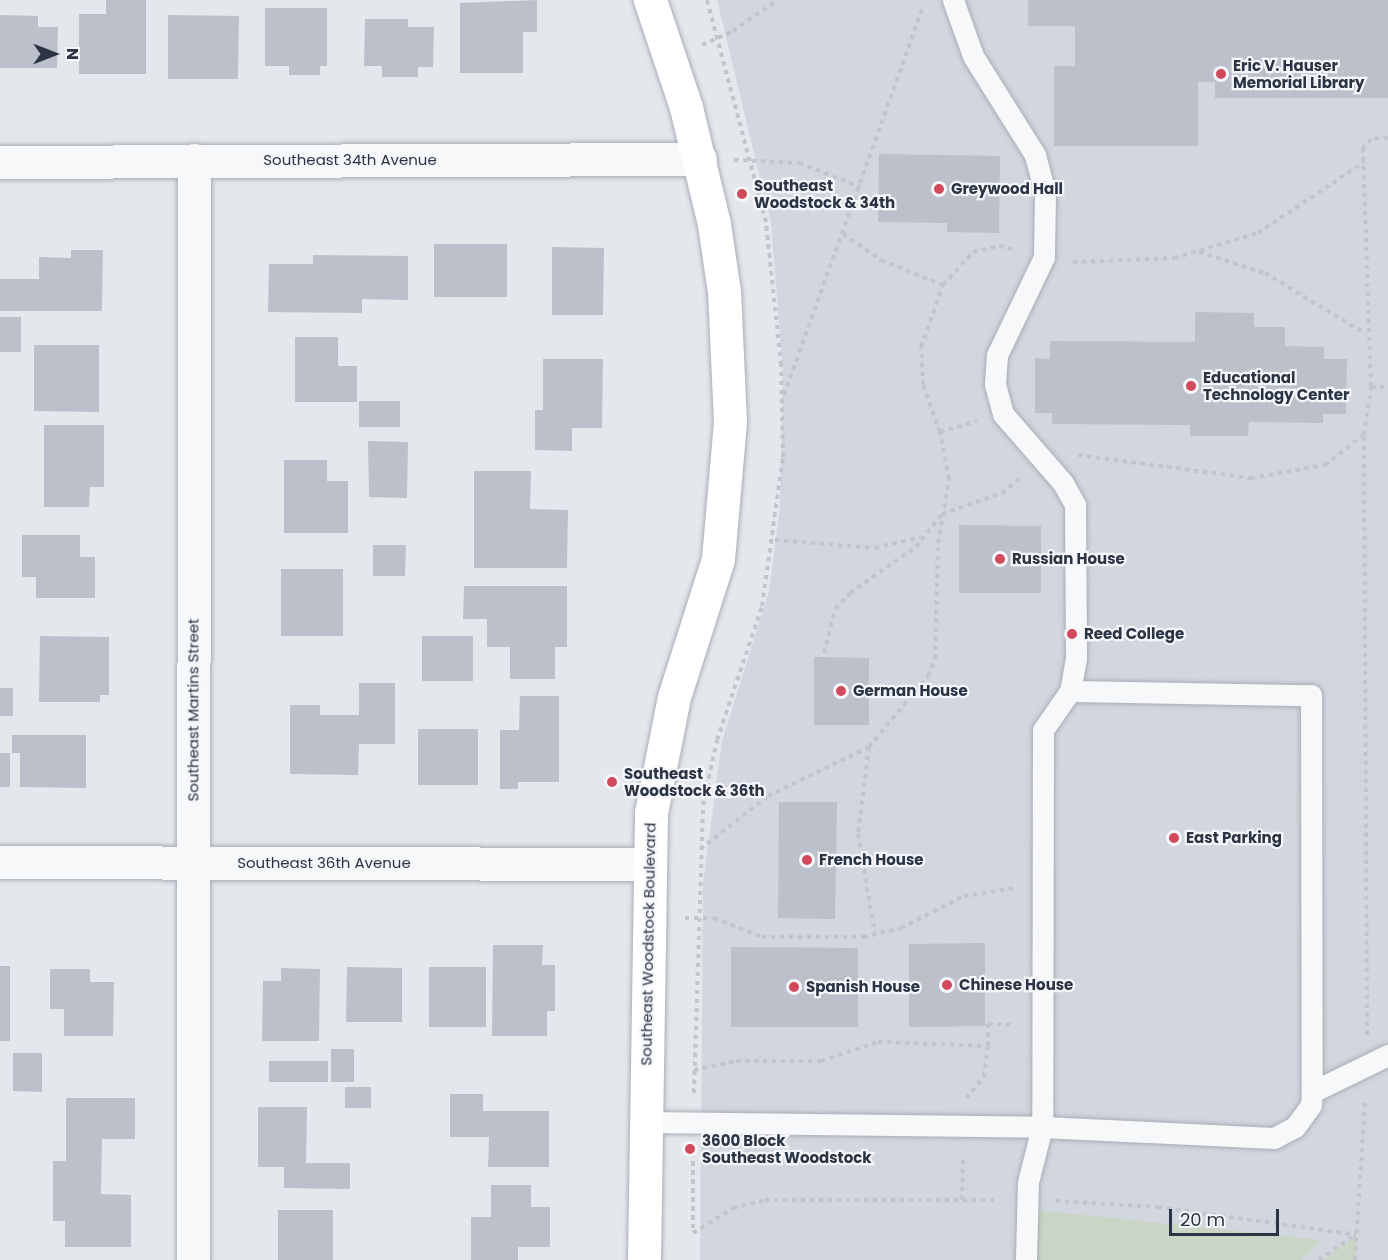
<!DOCTYPE html>
<html>
<head>
<meta charset="utf-8">
<style>
	body { margin:0 }
	#map { position:relative; width:1388px; height:1260px; overflow:hidden; background:#e4e7ec; font-family:Poppins,sans-serif }
	div>[style] { position:absolute }
	[style*='--x'] { left:calc(var(--x)*1px); top:calc(var(--y)*1px); width:calc(var(--w)*1px); rotate:calc(var(--a)*1deg) }
	.built>* { inset:0; background:#d2d6de }
	.green>* { inset:0; background:#c9d6c5 }
	.building>* { inset:0; background:#bbc0ca }
	.path>* { height:4px; margin-top:-2px; transform-origin:0; background:repeating-linear-gradient(90deg,#c2c5cb 0 4.5px,transparent 0 9px) }
	.roads { filter:drop-shadow(0 0 2px #a9aeb7) drop-shadow(0 0 2px #a9aeb7) }
	.lane>* { height:21px; margin:-10.5px; padding:0 10.5px; transform-origin:10.5px; border-radius:10.5px; background:#f7f8fa }
	.street>* { height:33px; margin:-16.5px; padding:0 16.5px; transform-origin:16.5px; border-radius:16.5px; background:#f7f8fa }
	.secondary>* { height:33px; margin:-16.5px; padding:0 16.5px; transform-origin:16.5px; border-radius:16.5px; background:#fff }
	.dots>* { width:16px; height:16px; translate:-50% -50%; box-sizing:border-box; border:3px solid #f4f6f9; border-radius:50% }
	span { translate:-50% -50%; white-space:nowrap; text-align:center; line-height:1.15; -webkit-text-stroke:4.5px #f4f6f9; paint-order:stroke }
	.poi-label { font-size:15px; color:#2b3445; font-weight:700 }
	.left { translate:0 -50%; text-align:left }
	.street-label { font-size:15px; color:#2b3445 }
	.north { position:absolute; left:24px; top:24px; width:60px; height:60px; -webkit-text-stroke:4px #f4f6f9; paint-order:stroke; rotate:90deg; font-size:16px; font-weight:700; line-height:24px; text-align:center; color:#2b3445 }
	.north::after { content:''; display:block; margin:auto; width:21px; height:27px; background:#2b3445; clip-path:polygon(50% 0,100% 100%,50% 72%,0 100%) }
	.scale { position:absolute; left:1169px; top:1209px; width:110px; height:27px; box-sizing:border-box; border:3px solid #2b3445; border-top:0; padding-left:8px; font-size:18px; line-height:21px; white-space:nowrap; color:#2b3445; -webkit-text-stroke:4px #f4f6f9; paint-order:stroke }
</style>
</head>
<body>
<div id="map">
	<div class="built">
		<i style="clip-path:polygon(717px 0,1388px 0,1388px 1260px,700px 1260px,703px 883px,722px 741px,769px 591px,780px 506px,783px 372px,771px 223px)"></i>
	</div>
	<div class="green">
		<i style="clip-path:polygon(1036px 1210px,1321px 1240px,1301px 1260px,1035px 1260px)"></i>
		<i style="clip-path:polygon(1356px 1235px,1356px 1260px,1324px 1260px)"></i>
	</div>
	<div class="building">
		<i style="clip-path:polygon(106px 0,146px 0,146px 74px,79px 74px,79px 14px,106px 14px)"></i>
		<i style="clip-path:polygon(537px 0,537px 32px,523px 32px,523px 73px,460px 73px,460px 3px)"></i>
		<i style="clip-path:polygon(1028px 0,1388px 0,1388px 98px,1215px 98px,1215px 82px,1198px 82px,1198px 146px,1054px 146px,1054px 66px,1075px 66px,1075px 26px,1028px 26px)"></i>
		<i style="clip-path:polygon(265px 8px,327px 8px,327px 66px,320px 66px,320px 75px,289px 75px,289px 66px,265px 66px)"></i>
		<i style="clip-path:polygon(0 15px,38px 16px,38px 27px,58px 27px,57px 68px,0 68px)"></i>
		<i style="clip-path:polygon(168px 15px,239px 16px,238px 79px,168px 79px)"></i>
		<i style="clip-path:polygon(365px 19px,408px 19px,408px 27px,434px 27px,433px 67px,418px 67px,418px 77px,382px 77px,382px 66px,364px 66px)"></i>
		<i style="clip-path:polygon(879px 154px,1000px 156px,999px 233px,947px 232px,947px 223px,878px 222px)"></i>
		<i style="clip-path:polygon(434px 244px,507px 244px,507px 297px,434px 297px)"></i>
		<i style="clip-path:polygon(552px 247px,604px 248px,603px 315px,552px 315px)"></i>
		<i style="clip-path:polygon(71px 250px,103px 250px,102px 311px,0 311px,0 279px,39px 279px,39px 257px,71px 258px)"></i>
		<i style="clip-path:polygon(313px 255px,408px 256px,408px 300px,362px 299px,362px 313px,268px 312px,269px 264px,313px 264px)"></i>
		<i style="clip-path:polygon(1195px 312px,1254px 313px,1254px 327px,1285px 327px,1285px 346px,1324px 347px,1324px 359px,1347px 359px,1346px 414px,1323px 414px,1323px 423px,1249px 422px,1248px 436px,1190px 436px,1190px 425px,1052px 424px,1052px 413px,1035px 413px,1035px 358px,1050px 359px,1050px 341px,1195px 342px)"></i>
		<i style="clip-path:polygon(0 317px,21px 317px,21px 352px,0 352px)"></i>
		<i style="clip-path:polygon(295px 337px,338px 337px,338px 366px,357px 366px,357px 402px,295px 402px)"></i>
		<i style="clip-path:polygon(34px 345px,99px 345px,99px 412px,34px 411px)"></i>
		<i style="clip-path:polygon(543px 359px,603px 359px,602px 428px,572px 428px,572px 451px,535px 450px,535px 410px,543px 410px)"></i>
		<i style="clip-path:polygon(359px 401px,400px 401px,400px 427px,359px 427px)"></i>
		<i style="clip-path:polygon(44px 425px,104px 425px,104px 487px,90px 487px,89px 507px,44px 507px)"></i>
		<i style="clip-path:polygon(368px 441px,408px 442px,407px 498px,369px 497px)"></i>
		<i style="clip-path:polygon(284px 460px,327px 460px,327px 481px,348px 481px,348px 533px,284px 533px)"></i>
		<i style="clip-path:polygon(474px 471px,531px 471px,530px 509px,568px 510px,567px 568px,474px 568px)"></i>
		<i style="clip-path:polygon(959px 525px,1041px 526px,1041px 593px,959px 593px)"></i>
		<i style="clip-path:polygon(22px 535px,80px 535px,80px 557px,95px 557px,95px 598px,36px 598px,36px 577px,22px 577px)"></i>
		<i style="clip-path:polygon(373px 545px,406px 545px,405px 576px,373px 576px)"></i>
		<i style="clip-path:polygon(281px 569px,343px 569px,343px 636px,281px 636px)"></i>
		<i style="clip-path:polygon(464px 586px,567px 586px,567px 647px,555px 647px,555px 679px,510px 679px,510px 647px,487px 647px,487px 619px,463px 619px)"></i>
		<i style="clip-path:polygon(40px 636px,109px 637px,109px 695px,100px 695px,100px 702px,39px 702px)"></i>
		<i style="clip-path:polygon(422px 636px,473px 636px,473px 681px,422px 681px)"></i>
		<i style="clip-path:polygon(814px 657px,869px 658px,869px 725px,814px 725px)"></i>
		<i style="clip-path:polygon(359px 683px,395px 683px,395px 744px,359px 744px,358px 775px,290px 774px,290px 705px,320px 705px,320px 715px,359px 715px)"></i>
		<i style="clip-path:polygon(0 688px,13px 688px,13px 716px,0 716px)"></i>
		<i style="clip-path:polygon(520px 696px,559px 696px,559px 782px,518px 782px,518px 789px,500px 789px,500px 730px,519px 730px)"></i>
		<i style="clip-path:polygon(418px 729px,478px 729px,478px 785px,418px 785px)"></i>
		<i style="clip-path:polygon(12px 735px,86px 735px,86px 788px,20px 787px,20px 753px,12px 753px)"></i>
		<i style="clip-path:polygon(0 753px,10px 753px,10px 787px,0 787px)"></i>
		<i style="clip-path:polygon(779px 802px,837px 802px,835px 919px,778px 918px)"></i>
		<i style="clip-path:polygon(985px 943px,985px 1026px,909px 1027px,909px 944px)"></i>
		<i style="clip-path:polygon(493px 945px,543px 945px,542px 965px,555px 965px,555px 1011px,547px 1011px,547px 1036px,492px 1036px)"></i>
		<i style="clip-path:polygon(731px 947px,858px 948px,858px 1027px,731px 1027px)"></i>
		<i style="clip-path:polygon(0 966px,10px 966px,10px 1041px,0 1041px)"></i>
		<i style="clip-path:polygon(347px 967px,402px 968px,402px 1022px,346px 1022px)"></i>
		<i style="clip-path:polygon(429px 967px,486px 967px,486px 1027px,429px 1027px)"></i>
		<i style="clip-path:polygon(281px 968px,320px 969px,319px 1041px,262px 1041px,263px 981px,281px 981px)"></i>
		<i style="clip-path:polygon(50px 969px,90px 969px,90px 982px,114px 982px,113px 1036px,64px 1036px,64px 1009px,50px 1009px)"></i>
		<i style="clip-path:polygon(331px 1049px,354px 1049px,354px 1082px,331px 1082px)"></i>
		<i style="clip-path:polygon(13px 1053px,42px 1053px,42px 1092px,13px 1091px)"></i>
		<i style="clip-path:polygon(269px 1061px,328px 1061px,328px 1082px,269px 1082px)"></i>
		<i style="clip-path:polygon(345px 1087px,371px 1087px,371px 1108px,345px 1108px)"></i>
		<i style="clip-path:polygon(450px 1094px,483px 1094px,483px 1111px,549px 1111px,549px 1167px,488px 1167px,489px 1137px,450px 1137px)"></i>
		<i style="clip-path:polygon(66px 1098px,135px 1098px,135px 1139px,102px 1139px,101px 1194px,131px 1195px,131px 1247px,65px 1247px,65px 1221px,53px 1221px,53px 1161px,66px 1161px)"></i>
		<i style="clip-path:polygon(258px 1107px,307px 1107px,306px 1163px,350px 1163px,350px 1189px,284px 1188px,284px 1167px,258px 1167px)"></i>
		<i style="clip-path:polygon(491px 1185px,531px 1185px,531px 1207px,550px 1207px,550px 1247px,518px 1247px,518px 1260px,471px 1260px,471px 1217px,491px 1217px)"></i>
		<i style="clip-path:polygon(278px 1210px,333px 1210px,333px 1260px,278px 1260px)"></i>
	</div>
	<div class="path">
		<i style="--x:702;--y:45;--w:34;--a:-24"></i>
		<i style="--x:733;--y:31;--w:55;--a:-34.6"></i>
		<i style="--x:1388;--y:138;--w:17;--a:177"></i>
		<i style="--x:1371;--y:139;--w:12;--a:132"></i>
		<i style="--x:1363;--y:148;--w:239;--a:88.1"></i>
		<i style="--x:1371;--y:387;--w:17;--a:0"></i>
		<i style="--x:734;--y:160;--w:65;--a:2.6"></i>
		<i style="--x:799;--y:163;--w:66;--a:21.5"></i>
		<i style="--x:843;--y:234;--w:46;--a:34.4"></i>
		<i style="--x:881;--y:260;--w:67;--a:22"></i>
		<i style="--x:1199;--y:252;--w:69;--a:17.7"></i>
		<i style="--x:1265;--y:273;--w:118;--a:31.1"></i>
		<i style="--x:1073;--y:262;--w:101;--a:-2.3"></i>
		<i style="--x:1174;--y:258;--w:88;--a:-16.6"></i>
		<i style="--x:1258;--y:233;--w:128;--a:-33.8"></i>
		<i style="--x:784;--y:395;--w:412;--a:-70.3"></i>
		<i style="--x:940;--y:432;--w:50;--a:-109.9"></i>
		<i style="--x:923;--y:385;--w:38;--a:-93"></i>
		<i style="--x:921;--y:347;--w:66;--a:-70.5"></i>
		<i style="--x:943;--y:285;--w:45;--a:-47.7"></i>
		<i style="--x:973;--y:252;--w:27;--a:-13"></i>
		<i style="--x:999;--y:246;--w:17;--a:13"></i>
		<i style="--x:1078;--y:455;--w:175;--a:7.6"></i>
		<i style="--x:1251;--y:478;--w:75;--a:-10"></i>
		<i style="--x:1325;--y:465;--w:48;--a:-38.3"></i>
		<i style="--x:775;--y:540;--w:100;--a:4.6"></i>
		<i style="--x:875;--y:548;--w:47;--a:-13.4"></i>
		<i style="--x:824;--y:653;--w:45;--a:-76"></i>
		<i style="--x:835;--y:609;--w:22;--a:-47"></i>
		<i style="--x:850;--y:593;--w:80;--a:-34.9"></i>
		<i style="--x:916;--y:547;--w:42;--a:-51.8"></i>
		<i style="--x:942;--y:514;--w:64;--a:-19.3"></i>
		<i style="--x:1002;--y:493;--w:23;--a:-40"></i>
		<i style="--x:869;--y:747;--w:88;--a:97.2"></i>
		<i style="--x:858;--y:834;--w:101;--a:80.4"></i>
		<i style="--x:700;--y:849;--w:86;--a:-37.9"></i>
		<i style="--x:768;--y:796;--w:112;--a:-25.9"></i>
		<i style="--x:869;--y:747;--w:92;--a:-50.3"></i>
		<i style="--x:928;--y:676;--w:18;--a:-68"></i>
		<i style="--x:935;--y:659;--w:116;--a:-88.5"></i>
		<i style="--x:938;--y:543;--w:65;--a:-80.2"></i>
		<i style="--x:949;--y:479;--w:48;--a:-100.8"></i>
		<i style="--x:940;--y:432;--w:39;--a:-17"></i>
		<i style="--x:685;--y:918;--w:29;--a:0"></i>
		<i style="--x:714;--y:918;--w:52;--a:21.6"></i>
		<i style="--x:762;--y:937;--w:101;--a:0"></i>
		<i style="--x:863;--y:937;--w:39;--a:-13"></i>
		<i style="--x:901;--y:928;--w:71;--a:-26.9"></i>
		<i style="--x:964;--y:896;--w:52;--a:-8.9"></i>
		<i style="--x:1367;--y:1035;--w:600;--a:-90.29"></i>
		<i style="--x:1364;--y:435;--w:49;--a:-81.7"></i>
		<i style="--x:694;--y:1070;--w:43;--a:-12.1"></i>
		<i style="--x:736;--y:1061;--w:85;--a:0"></i>
		<i style="--x:821;--y:1061;--w:60;--a:-18.4"></i>
		<i style="--x:878;--y:1042;--w:110;--a:2.1"></i>
		<i style="--x:988;--y:1046;--w:22;--a:-90"></i>
		<i style="--x:988;--y:1024;--w:27;--a:2"></i>
		<i style="--x:694;--y:1093;--w:288;--a:-88.2"></i>
		<i style="--x:703;--y:805;--w:66;--a:-77.8"></i>
		<i style="--x:717;--y:740;--w:141;--a:-71.4"></i>
		<i style="--x:762;--y:606;--w:150;--a:-82"></i>
		<i style="--x:783;--y:457;--w:92;--a:-91.2"></i>
		<i style="--x:781;--y:365;--w:144;--a:-96"></i>
		<i style="--x:766;--y:222;--w:230;--a:-104.9"></i>
		<i style="--x:966;--y:1098;--w:28;--a:-49"></i>
		<i style="--x:984;--y:1077;--w:31;--a:-83"></i>
		<i style="--x:693;--y:1152;--w:81;--a:90"></i>
		<i style="--x:693;--y:1233;--w:47;--a:-32"></i>
		<i style="--x:733;--y:1208;--w:33;--a:-14"></i>
		<i style="--x:765;--y:1200;--w:233;--a:0"></i>
		<i style="--x:962;--y:1200;--w:44;--a:-88.7"></i>
		<i style="--x:1056;--y:1201;--w:102;--a:3.4"></i>
		<i style="--x:1158;--y:1207;--w:200;--a:8"></i>
		<i style="--x:1319;--y:1260;--w:44;--a:-34.8"></i>
		<i style="--x:1355;--y:1260;--w:161;--a:-86.4"></i>
	</div>
	<div class="roads">
		<div class="lane">
			<i style="--x:953;--y:0;--w:59;--a:70.3"></i>
			<i style="--x:973;--y:56;--w:117;--a:57.9"></i>
			<i style="--x:1035;--y:155;--w:38;--a:75"></i>
			<i style="--x:1045;--y:192;--w:65;--a:90.9"></i>
			<i style="--x:1044;--y:257;--w:109;--a:115.6"></i>
			<i style="--x:997;--y:355;--w:29;--a:94"></i>
			<i style="--x:995;--y:384;--w:31;--a:75"></i>
			<i style="--x:1003;--y:414;--w:91;--a:49"></i>
			<i style="--x:1063;--y:483;--w:25;--a:61"></i>
			<i style="--x:1075;--y:505;--w:153;--a:89.6"></i>
			<i style="--x:1076;--y:658;--w:34;--a:100"></i>
			<i style="--x:1070;--y:691;--w:47;--a:124.7"></i>
			<i style="--x:1043;--y:730;--w:397;--a:90.1"></i>
			<i style="--x:1042;--y:1127;--w:57;--a:104.3"></i>
			<i style="--x:1028;--y:1182;--w:78;--a:91.5"></i>
			<i style="--x:1070;--y:691;--w:241;--a:1"></i>
			<i style="--x:1311;--y:695;--w:397;--a:89.9"></i>
			<i style="--x:645;--y:1122;--w:397;--a:0.7"></i>
			<i style="--x:1042;--y:1127;--w:232;--a:2.7"></i>
			<i style="--x:1274;--y:1138;--w:24;--a:-28"></i>
			<i style="--x:1295;--y:1127;--w:27;--a:-54"></i>
			<i style="--x:1311;--y:1105;--w:13;--a:-86"></i>
			<i style="--x:1312;--y:1092;--w:85;--a:-26"></i>
		</div>
		<div class="street">
			<i style="--x:0;--y:162;--w:700;--a:-0.25"></i>
			<i style="--x:0;--y:862;--w:647;--a:0.18"></i>
			<i style="--x:193;--y:1260;--w:1100;--a:-89.95"></i>
		</div>
		<div class="secondary">
			<i style="--x:644;--y:1260;--w:447;--a:-89.1"></i>
			<i style="--x:651;--y:813;--w:118;--a:-78.8"></i>
			<i style="--x:674;--y:697;--w:145;--a:-72.3"></i>
			<i style="--x:718;--y:559;--w:138;--a:-85"></i>
			<i style="--x:730;--y:422;--w:130;--a:-92.6"></i>
			<i style="--x:724;--y:292;--w:69;--a:-98.4"></i>
			<i style="--x:714;--y:224;--w:120;--a:-103.5"></i>
			<i style="--x:686;--y:107;--w:113;--a:-108.6"></i>
		</div>
	</div>
	<div class="dots">
		<i style="left:1221px;top:74px;background:#d1495b"></i>
		<i style="left:939px;top:189px;background:#d1495b"></i>
		<i style="left:742px;top:194px;background:#d1495b"></i>
		<i style="left:1191px;top:386px;background:#d1495b"></i>
		<i style="left:1000px;top:559px;background:#d1495b"></i>
		<i style="left:1072px;top:634px;background:#d1495b"></i>
		<i style="left:841px;top:691px;background:#d1495b"></i>
		<i style="left:612px;top:782px;background:#d1495b"></i>
		<i style="left:1174px;top:838px;background:#d1495b"></i>
		<i style="left:807px;top:860px;background:#d1495b"></i>
		<i style="left:947px;top:985px;background:#d1495b"></i>
		<i style="left:794px;top:987px;background:#d1495b"></i>
		<i style="left:690px;top:1149px;background:#d1495b"></i>
	</div>
	<div class="poi-label">
		<span class="left" style="left:1233px;top:74px">Eric V. Hauser<br>Memorial Library</span>
		<span class="left" style="left:754px;top:194px">Southeast<br>Woodstock &amp; 34th</span>
		<span class="left" style="left:951px;top:189px">Greywood Hall</span>
		<span class="left" style="left:1203px;top:386px">Educational<br>Technology Center</span>
		<span class="left" style="left:1012px;top:559px">Russian House</span>
		<span class="left" style="left:1084px;top:634px">Reed College</span>
		<span class="left" style="left:853px;top:691px">German House</span>
		<span class="left" style="left:624px;top:782px">Southeast<br>Woodstock &amp; 36th</span>
		<span class="left" style="left:1186px;top:838px">East Parking</span>
		<span class="left" style="left:819px;top:860px">French House</span>
		<span class="left" style="left:959px;top:985px">Chinese House</span>
		<span class="left" style="left:806px;top:987px">Spanish House</span>
		<span class="left" style="left:702px;top:1149px">3600 Block<br>Southeast Woodstock</span>
	</div>
	<div class="street-label">
		<span style="left:350px;top:160px">Southeast 34th Avenue</span>
		<span style="left:193px;top:710px;rotate:-90deg">Southeast Martins Street</span>
		<span style="left:324px;top:863px">Southeast 36th Avenue</span>
		<span style="left:648px;top:944px;rotate:-89deg">Southeast Woodstock Boulevard</span>
	</div>
	<div class="north">N</div>
	<div class="scale">20 m</div>
</div>
</body>
</html>
